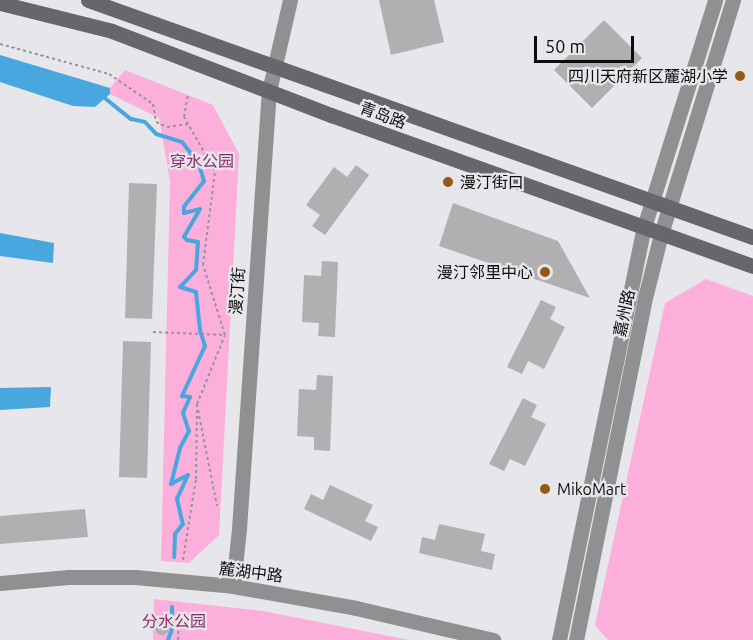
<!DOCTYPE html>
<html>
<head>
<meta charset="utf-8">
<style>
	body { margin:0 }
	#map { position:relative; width:753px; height:640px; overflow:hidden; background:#e7e6ea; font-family:Ubuntu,"Noto Sans SC",sans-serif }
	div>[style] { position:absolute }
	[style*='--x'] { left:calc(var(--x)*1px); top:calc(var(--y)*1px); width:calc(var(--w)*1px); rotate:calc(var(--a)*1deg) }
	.green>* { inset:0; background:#fdafdb }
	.water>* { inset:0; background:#48a7de }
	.stream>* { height:4px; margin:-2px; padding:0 2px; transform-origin:2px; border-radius:2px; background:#48a7de }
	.building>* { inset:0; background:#b2afb3 }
	.round { border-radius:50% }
	.path>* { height:2px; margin-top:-1px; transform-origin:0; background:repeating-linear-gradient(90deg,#969598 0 3px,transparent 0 6px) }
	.minor>* { height:15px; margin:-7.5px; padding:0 7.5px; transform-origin:7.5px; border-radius:7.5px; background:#8f9092 }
	.tertiary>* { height:15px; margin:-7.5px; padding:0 7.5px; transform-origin:7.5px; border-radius:7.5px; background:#8f9092 }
	.secondary>* { height:15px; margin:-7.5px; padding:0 7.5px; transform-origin:7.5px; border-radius:7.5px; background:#66676a }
	.dots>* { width:16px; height:16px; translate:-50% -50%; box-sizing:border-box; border:3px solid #e7e6ea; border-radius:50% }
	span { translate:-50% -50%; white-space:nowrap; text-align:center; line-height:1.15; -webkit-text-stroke:4.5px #e7e6ea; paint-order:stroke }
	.poi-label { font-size:16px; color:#0d0d0e }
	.right { translate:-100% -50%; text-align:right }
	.left { translate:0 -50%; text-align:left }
	.street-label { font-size:16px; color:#0d0d0e }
	.park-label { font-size:16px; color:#8d2b6b }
	.scale { position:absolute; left:534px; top:36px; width:100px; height:27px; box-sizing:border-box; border:3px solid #0d0d0e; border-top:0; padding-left:8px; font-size:18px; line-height:21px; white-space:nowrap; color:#0d0d0e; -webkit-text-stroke:4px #e7e6ea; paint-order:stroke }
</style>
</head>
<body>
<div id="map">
	<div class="green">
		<i style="clip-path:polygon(125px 70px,213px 105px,239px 154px,219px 535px,189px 563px,161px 561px,170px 181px,159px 118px,110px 94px,110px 88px)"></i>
		<i style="clip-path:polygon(706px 279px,753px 296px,753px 640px,608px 640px,595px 625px,665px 303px)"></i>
		<i style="clip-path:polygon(154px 599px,263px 611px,409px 640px,153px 640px)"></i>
	</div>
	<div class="water">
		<i style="clip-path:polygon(0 55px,110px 88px,110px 94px,95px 107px,73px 106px,0 82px)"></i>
		<i style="clip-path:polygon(0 233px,54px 243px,53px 263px,0 256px)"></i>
		<i style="clip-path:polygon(51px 387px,50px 407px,0 410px,0 388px)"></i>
	</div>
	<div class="stream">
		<i style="--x:101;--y:95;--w:38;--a:39"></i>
		<i style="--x:131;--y:119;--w:14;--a:12"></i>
		<i style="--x:145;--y:122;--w:16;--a:47"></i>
		<i style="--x:156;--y:134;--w:27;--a:17"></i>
		<i style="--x:182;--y:142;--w:28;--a:52"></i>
		<i style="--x:199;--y:164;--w:18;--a:74"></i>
		<i style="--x:204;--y:181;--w:33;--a:128"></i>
		<i style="--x:184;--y:207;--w:6;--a:90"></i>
		<i style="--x:184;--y:213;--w:16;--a:-14"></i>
		<i style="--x:200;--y:209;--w:32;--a:120"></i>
		<i style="--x:184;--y:237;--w:4;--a:45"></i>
		<i style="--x:187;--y:240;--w:11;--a:10"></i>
		<i style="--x:198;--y:242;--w:28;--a:94"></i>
		<i style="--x:196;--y:270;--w:23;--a:133"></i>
		<i style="--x:180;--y:287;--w:17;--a:17"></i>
		<i style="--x:196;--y:292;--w:38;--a:84"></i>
		<i style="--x:200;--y:330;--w:17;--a:73"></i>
		<i style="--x:205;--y:346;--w:55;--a:114.7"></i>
		<i style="--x:182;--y:396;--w:8;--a:7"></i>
		<i style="--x:190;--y:397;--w:17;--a:114"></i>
		<i style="--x:183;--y:413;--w:19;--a:72"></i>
		<i style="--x:189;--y:431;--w:19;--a:118"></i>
		<i style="--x:180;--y:448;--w:37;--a:104"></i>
		<i style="--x:171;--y:484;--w:19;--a:-28"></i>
		<i style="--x:188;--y:475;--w:26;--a:115"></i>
		<i style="--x:177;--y:499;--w:26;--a:77"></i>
		<i style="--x:183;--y:524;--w:13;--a:129"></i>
		<i style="--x:175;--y:534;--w:23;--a:92"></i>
		<i style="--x:168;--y:640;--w:12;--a:-70"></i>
		<i style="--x:172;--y:629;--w:22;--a:-90"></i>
	</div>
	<div class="building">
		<i style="clip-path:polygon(379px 0,434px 0,444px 42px,391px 55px)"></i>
		<i style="clip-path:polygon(604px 20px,642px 58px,592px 108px,554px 70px)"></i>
		<i style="clip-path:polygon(356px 165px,369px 175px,325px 235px,312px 226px,320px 215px,306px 205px,334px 167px,347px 177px)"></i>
		<i style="clip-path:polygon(129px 183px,157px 184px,152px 319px,125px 318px)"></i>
		<i style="clip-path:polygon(453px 203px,558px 241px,590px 298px,439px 246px)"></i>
		<i style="clip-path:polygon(322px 261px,338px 262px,335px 337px,318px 336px,319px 323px,302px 322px,304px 275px,321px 276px)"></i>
		<i style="clip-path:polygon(541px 300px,556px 307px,550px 319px,565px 327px,544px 369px,528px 361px,522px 374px,507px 367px)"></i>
		<i style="clip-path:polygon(123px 341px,151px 342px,147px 478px,119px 477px)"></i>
		<i style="clip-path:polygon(317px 375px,333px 376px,330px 451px,314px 450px,314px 437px,297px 436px,299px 389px,316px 390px)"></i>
		<i style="clip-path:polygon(523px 398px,537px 405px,531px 417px,546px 424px,525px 466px,510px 459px,504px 471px,489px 464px)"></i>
		<i style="clip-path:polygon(330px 485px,373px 505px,365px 521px,378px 527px,371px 541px,304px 509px,311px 494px,323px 500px)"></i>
		<i style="clip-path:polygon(85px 509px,88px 537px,0 544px,0 516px)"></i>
		<i style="clip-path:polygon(439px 524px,485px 534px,481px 551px,495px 554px,492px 570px,419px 553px,422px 537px,435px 540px)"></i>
		<i class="round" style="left:155px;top:621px;width:14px;height:14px"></i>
	</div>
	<div class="path">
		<i style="--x:0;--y:44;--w:113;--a:15.4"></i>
		<i style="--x:109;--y:74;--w:53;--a:34.3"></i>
		<i style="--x:153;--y:104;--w:18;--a:81"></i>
		<i style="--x:156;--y:122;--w:12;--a:24"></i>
		<i style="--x:167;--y:127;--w:21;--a:-8"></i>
		<i style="--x:153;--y:332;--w:72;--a:2.4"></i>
		<i style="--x:198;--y:410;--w:98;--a:78.8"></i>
		<i style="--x:183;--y:560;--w:82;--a:-80.9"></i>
		<i style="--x:196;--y:479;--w:75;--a:-89.2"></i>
		<i style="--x:197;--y:404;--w:74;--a:-67.9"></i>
		<i style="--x:225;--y:335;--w:73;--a:-107.4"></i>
		<i style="--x:203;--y:265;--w:95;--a:-82.7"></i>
		<i style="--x:215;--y:171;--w:62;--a:-119.9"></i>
		<i style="--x:184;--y:117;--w:22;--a:-80"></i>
		<i style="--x:178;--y:640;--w:24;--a:-88"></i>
	</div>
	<div class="minor">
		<i style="--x:0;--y:583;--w:69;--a:-5"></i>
		<i style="--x:69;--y:577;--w:66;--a:0"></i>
		<i style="--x:135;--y:577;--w:98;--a:5.2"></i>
		<i style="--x:233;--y:586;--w:125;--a:10.1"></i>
		<i style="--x:356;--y:608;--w:141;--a:13.1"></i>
		<i style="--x:233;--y:586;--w:57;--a:-84"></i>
		<i style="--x:239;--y:529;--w:439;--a:-86.1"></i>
		<i style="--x:269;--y:91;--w:93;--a:-77"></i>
	</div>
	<div class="tertiary">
		<i style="--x:559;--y:640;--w:422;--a:-78.4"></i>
		<i style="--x:644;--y:227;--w:238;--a:-72.6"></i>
		<i style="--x:576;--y:640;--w:353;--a:-78.6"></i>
		<i style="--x:646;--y:294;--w:62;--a:-76"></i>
		<i style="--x:661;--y:234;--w:245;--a:-72.9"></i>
	</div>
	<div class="secondary">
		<i style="--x:88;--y:0;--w:706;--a:19.62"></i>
		<i style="--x:0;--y:3;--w:115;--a:14"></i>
		<i style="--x:112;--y:31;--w:235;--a:21"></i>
		<i style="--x:331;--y:115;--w:448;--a:19.7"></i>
	</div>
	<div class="dots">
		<i style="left:740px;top:76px;background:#935a16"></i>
		<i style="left:448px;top:182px;background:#935a16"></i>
		<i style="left:545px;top:272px;background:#935a16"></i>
		<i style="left:545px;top:489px;background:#935a16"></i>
	</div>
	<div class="poi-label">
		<span class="right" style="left:728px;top:76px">四川天府新区麓湖小学</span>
		<span class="left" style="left:460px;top:182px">漫汀街口</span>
		<span class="right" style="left:533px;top:272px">漫汀邻里中心</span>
		<span class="left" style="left:557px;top:489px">MikoMart</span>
	</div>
	<div class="street-label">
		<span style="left:383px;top:115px;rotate:20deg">青岛路</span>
		<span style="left:237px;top:291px;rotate:-86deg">漫汀街</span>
		<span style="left:624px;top:313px;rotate:-78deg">嘉州路</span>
		<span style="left:251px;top:572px;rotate:7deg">麓湖中路</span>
	</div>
	<div class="park-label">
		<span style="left:202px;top:161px">穿水公园</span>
		<span style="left:174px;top:621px">分水公园</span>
	</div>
	<div class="scale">50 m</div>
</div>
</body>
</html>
